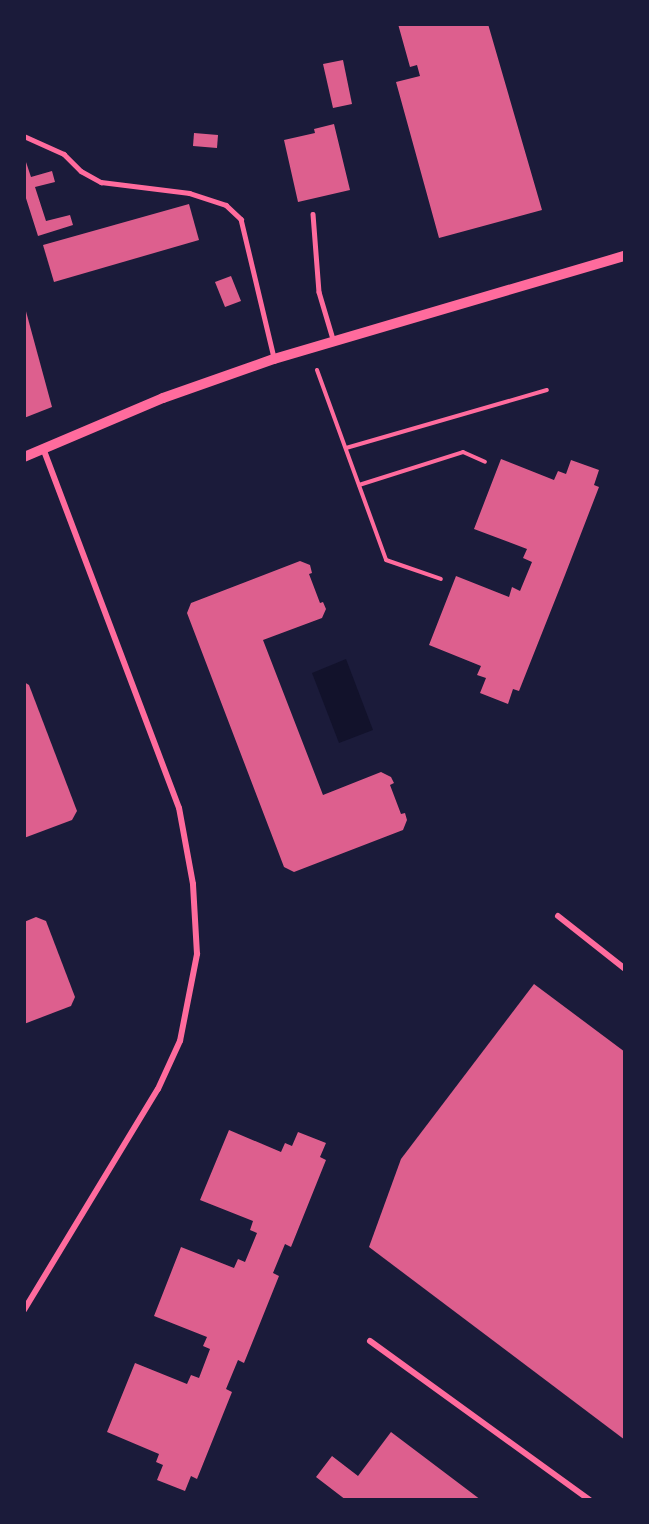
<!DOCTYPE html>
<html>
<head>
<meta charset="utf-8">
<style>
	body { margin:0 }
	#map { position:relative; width:649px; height:1524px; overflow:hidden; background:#1b1b3a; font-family:Jost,sans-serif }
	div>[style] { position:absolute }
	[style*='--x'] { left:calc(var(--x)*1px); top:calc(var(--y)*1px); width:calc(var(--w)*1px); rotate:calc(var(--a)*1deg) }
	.water>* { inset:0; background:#12122b }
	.building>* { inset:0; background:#dd5f8e }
	.path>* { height:4px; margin:-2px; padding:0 2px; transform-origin:2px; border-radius:2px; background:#ff6b9d }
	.service>* { height:4.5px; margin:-2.25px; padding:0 2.25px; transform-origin:2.25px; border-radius:2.25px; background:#ff6b9d }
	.minor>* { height:6px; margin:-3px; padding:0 3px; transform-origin:3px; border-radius:3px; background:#ff6b9d }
	.tertiary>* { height:10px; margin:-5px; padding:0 5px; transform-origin:5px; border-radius:5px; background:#ff6b9d }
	span { translate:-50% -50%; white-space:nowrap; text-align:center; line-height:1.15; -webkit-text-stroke:6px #1b1b3a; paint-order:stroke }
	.frame { position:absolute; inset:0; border:26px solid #1b1b3a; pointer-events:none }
</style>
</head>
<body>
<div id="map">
	<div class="water">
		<i style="clip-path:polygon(346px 659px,373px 730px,339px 743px,312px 673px)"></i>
	</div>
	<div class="building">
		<i style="clip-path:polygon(398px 24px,488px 24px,542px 210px,439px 238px,396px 82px,420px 76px,417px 65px,410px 67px)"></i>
		<i style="clip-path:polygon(343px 60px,352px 104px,333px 108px,323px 64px)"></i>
		<i style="clip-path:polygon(334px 124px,350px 190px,298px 202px,284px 140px,315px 133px,314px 129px)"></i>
		<i style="clip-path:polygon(194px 133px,218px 135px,217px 148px,193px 146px)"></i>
		<i style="clip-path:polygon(24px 156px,31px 177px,52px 171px,55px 182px,35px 187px,46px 221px,70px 215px,73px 225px,38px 236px,24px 192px)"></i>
		<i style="clip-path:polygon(189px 204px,199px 240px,54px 282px,43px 245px)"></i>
		<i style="clip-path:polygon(231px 276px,241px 301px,225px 307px,215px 282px)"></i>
		<i style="clip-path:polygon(24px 304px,52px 407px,24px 418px)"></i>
		<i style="clip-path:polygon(501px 459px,554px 480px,558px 471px,566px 474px,571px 460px,599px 470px,594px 485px,599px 487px,565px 575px,519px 691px,513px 689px,508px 704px,480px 693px,486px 678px,477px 675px,481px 666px,429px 645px,456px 576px,509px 597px,512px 587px,520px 591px,532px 562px,523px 558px,527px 549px,474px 529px)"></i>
		<i style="clip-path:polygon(300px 561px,310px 565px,312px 573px,309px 574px,320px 603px,323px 602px,326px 609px,322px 618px,263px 640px,323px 795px,381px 772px,391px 777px,394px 783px,390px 785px,401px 814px,405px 813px,407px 820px,403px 830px,294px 872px,284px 867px,187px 613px,191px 603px)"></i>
		<i style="clip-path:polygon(24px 682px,29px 685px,77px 811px,72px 820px,24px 838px)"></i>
		<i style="clip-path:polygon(36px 917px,46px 921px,75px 997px,71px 1006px,24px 1024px,24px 922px)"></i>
		<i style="clip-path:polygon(534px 984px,625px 1052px,625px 1440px,369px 1247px,401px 1159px)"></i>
		<i style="clip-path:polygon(229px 1130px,281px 1152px,285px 1143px,292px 1146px,298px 1132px,326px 1143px,320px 1157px,326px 1160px,291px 1247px,285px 1244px,273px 1273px,279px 1276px,244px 1363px,238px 1360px,226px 1389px,232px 1392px,197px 1479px,191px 1476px,185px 1491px,157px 1480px,163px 1465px,156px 1462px,159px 1454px,107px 1432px,135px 1363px,187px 1384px,191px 1375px,199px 1378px,210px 1349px,203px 1346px,207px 1337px,154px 1316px,181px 1247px,234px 1268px,238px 1259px,245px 1262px,257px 1233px,250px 1230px,253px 1221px,200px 1200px)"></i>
		<i style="clip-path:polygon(391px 1432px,481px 1500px,346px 1500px,316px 1477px,332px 1456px,358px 1476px)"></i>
	</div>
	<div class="path">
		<i style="--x:317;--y:370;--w:202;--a:70"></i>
		<i style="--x:386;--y:560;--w:58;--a:19.1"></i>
		<i style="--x:346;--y:448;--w:209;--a:-16.1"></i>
		<i style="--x:359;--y:485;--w:109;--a:-17.6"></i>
		<i style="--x:463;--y:452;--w:24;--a:24"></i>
	</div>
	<div class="service">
		<i style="--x:24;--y:136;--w:44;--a:24.2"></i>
		<i style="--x:64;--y:154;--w:24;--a:45"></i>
		<i style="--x:81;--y:171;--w:23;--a:29"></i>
		<i style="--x:101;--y:182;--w:89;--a:7.1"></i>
		<i style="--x:189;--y:193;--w:39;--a:18"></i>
		<i style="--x:226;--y:205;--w:21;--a:43"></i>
		<i style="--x:241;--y:219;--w:142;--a:76.6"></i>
		<i style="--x:313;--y:214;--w:78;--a:85.6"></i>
		<i style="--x:319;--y:292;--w:49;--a:73.4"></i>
	</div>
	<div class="minor">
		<i style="--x:558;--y:916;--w:85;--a:38.3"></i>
		<i style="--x:24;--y:1310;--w:258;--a:-58.8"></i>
		<i style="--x:158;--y:1089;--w:53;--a:-65.4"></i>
		<i style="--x:180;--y:1041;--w:89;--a:-78.9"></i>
		<i style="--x:197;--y:954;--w:70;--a:-93.3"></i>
		<i style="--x:193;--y:884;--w:77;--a:-100.4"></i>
		<i style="--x:179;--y:808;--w:385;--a:-110.7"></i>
		<i style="--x:370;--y:1341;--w:271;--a:35.9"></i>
	</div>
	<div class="tertiary">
		<i style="--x:24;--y:457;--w:151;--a:-23"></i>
		<i style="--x:163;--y:398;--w:118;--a:-19.4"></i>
		<i style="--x:274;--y:359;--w:366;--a:-16.4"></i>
	</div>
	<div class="frame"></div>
</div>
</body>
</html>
